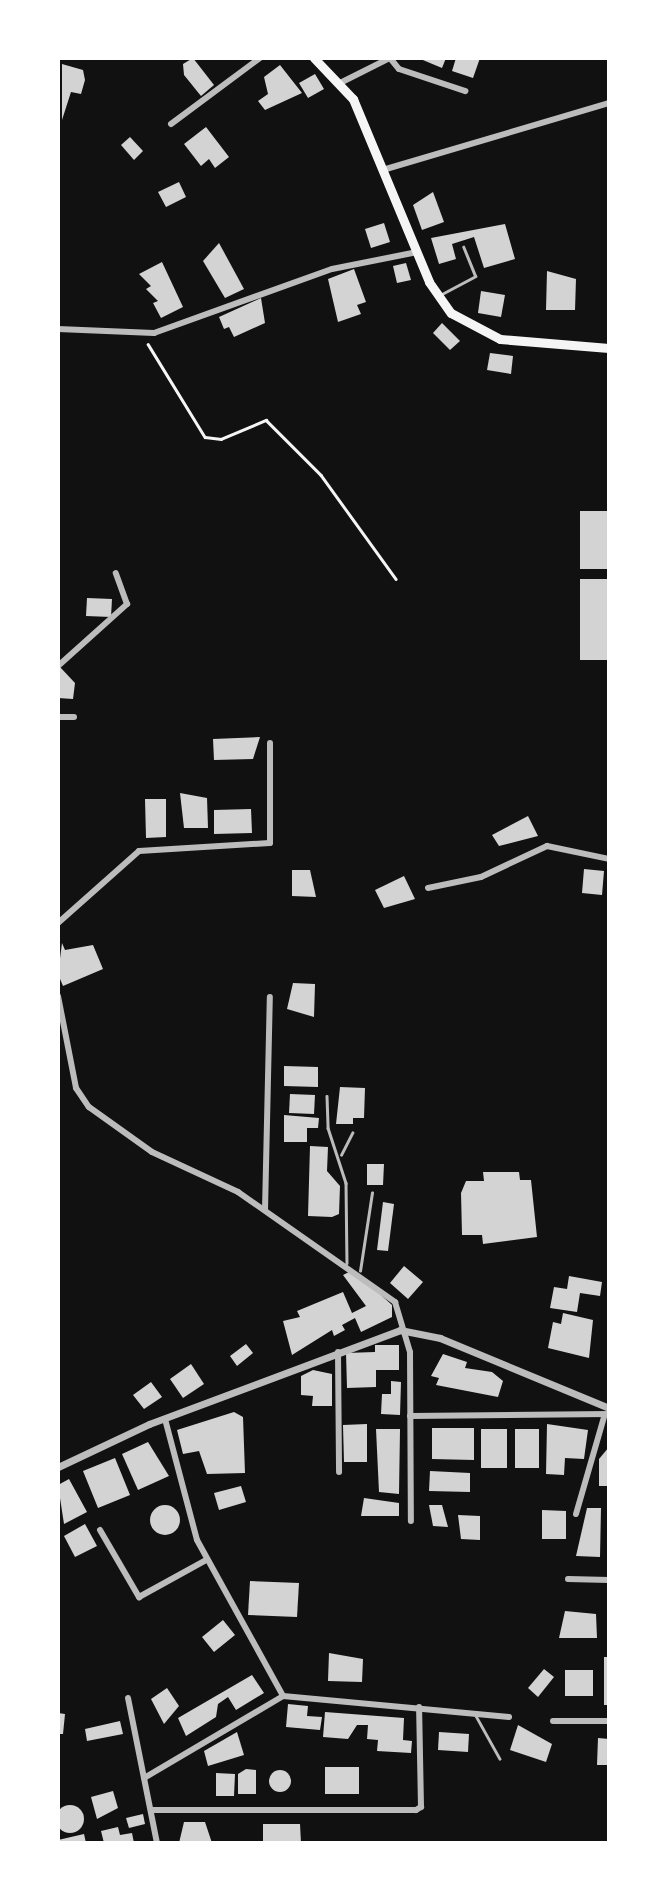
<!DOCTYPE html>
<html>
<head>
<meta charset="utf-8">
<style>
	body { margin:0 }
	#map { position:relative; width:667px; height:1901px; overflow:hidden; background:#111; font-family:"Noto Serif",serif }
	div>[style] { position:absolute }
	[style*='--x'] { left:calc(var(--x)*1px); top:calc(var(--y)*1px); width:calc(var(--w)*1px); rotate:calc(var(--a)*1deg) }
	.building>* { inset:0; background:#d3d3d3 }
	.round { border-radius:50% }
	.path>* { height:2.5px; margin:-1.25px; padding:0 1.25px; transform-origin:1.25px; border-radius:1.25px; background:#f5f5f5 }
	.service>* { height:2.5px; margin:-1.25px; padding:0 1.25px; transform-origin:1.25px; border-radius:1.25px; background:#bcbcbc }
	.minor>* { height:6px; margin:-3px; padding:0 3px; transform-origin:3px; border-radius:3px; background:#bcbcbc }
	.tertiary>* { height:7px; margin:-3.5px; padding:0 3.5px; transform-origin:3.5px; border-radius:3.5px; background:#bcbcbc }
	.secondary>* { height:9px; margin:-4.5px; padding:0 4.5px; transform-origin:4.5px; border-radius:4.5px; background:#f5f5f5 }
	span { translate:-50% -50%; white-space:nowrap; text-align:center; line-height:1.15; -webkit-text-stroke:7px #fff; paint-order:stroke }
	.frame { position:absolute; inset:0; border:60px solid #fff; pointer-events:none }
</style>
</head>
<body>
<div id="map">
	<div class="building">
		<i style="clip-path:polygon(193px 58px,214px 85px,201px 96px,184px 75px,183px 64px)"></i>
		<i style="clip-path:polygon(418px 58px,446px 58px,442px 68px)"></i>
		<i style="clip-path:polygon(456px 58px,480px 58px,473px 78px,452px 71px)"></i>
		<i style="clip-path:polygon(62px 64px,83px 70px,85px 80px,81px 94px,71px 92px,62px 120px)"></i>
		<i style="clip-path:polygon(280px 65px,302px 93px,265px 110px,258px 101px,268px 94px,264px 77px)"></i>
		<i style="clip-path:polygon(315px 74px,324px 89px,308px 98px,299px 83px)"></i>
		<i style="clip-path:polygon(206px 127px,229px 157px,215px 168px,209px 159px,201px 166px,184px 144px)"></i>
		<i style="clip-path:polygon(130px 137px,143px 151px,134px 160px,121px 145px)"></i>
		<i style="clip-path:polygon(179px 182px,186px 197px,166px 207px,158px 192px)"></i>
		<i style="clip-path:polygon(433px 192px,444px 222px,422px 230px,413px 205px)"></i>
		<i style="clip-path:polygon(384px 223px,390px 242px,371px 248px,365px 229px)"></i>
		<i style="clip-path:polygon(505px 224px,515px 259px,484px 268px,474px 237px,452px 244px,456px 259px,439px 264px,431px 238px)"></i>
		<i style="clip-path:polygon(219px 243px,244px 289px,225px 298px,203px 261px)"></i>
		<i style="clip-path:polygon(162px 262px,183px 307px,161px 318px,153px 303px,158px 301px,146px 289px,151px 286px,139px 274px)"></i>
		<i style="clip-path:polygon(406px 263px,411px 280px,397px 283px,393px 266px)"></i>
		<i style="clip-path:polygon(354px 269px,366px 302px,357px 305px,361px 314px,338px 322px,328px 279px)"></i>
		<i style="clip-path:polygon(547px 271px,576px 279px,575px 310px,546px 310px)"></i>
		<i style="clip-path:polygon(481px 291px,505px 295px,501px 317px,478px 313px)"></i>
		<i style="clip-path:polygon(261px 298px,265px 323px,234px 337px,229px 327px,224px 329px,219px 317px)"></i>
		<i style="clip-path:polygon(442px 323px,460px 341px,450px 350px,433px 333px)"></i>
		<i style="clip-path:polygon(490px 353px,513px 356px,511px 374px,487px 370px)"></i>
		<i style="clip-path:polygon(580px 511px,609px 511px,609px 569px,580px 569px)"></i>
		<i style="clip-path:polygon(580px 579px,609px 579px,609px 660px,580px 660px)"></i>
		<i style="clip-path:polygon(87px 598px,112px 599px,111px 617px,86px 616px)"></i>
		<i style="clip-path:polygon(60px 667px,75px 683px,73px 699px,58px 698px)"></i>
		<i style="clip-path:polygon(260px 737px,253px 759px,214px 760px,213px 739px)"></i>
		<i style="clip-path:polygon(180px 793px,207px 798px,208px 828px,184px 828px)"></i>
		<i style="clip-path:polygon(145px 799px,166px 799px,166px 837px,146px 838px)"></i>
		<i style="clip-path:polygon(251px 809px,252px 833px,214px 834px,214px 810px)"></i>
		<i style="clip-path:polygon(528px 816px,538px 836px,499px 846px,492px 835px)"></i>
		<i style="clip-path:polygon(584px 869px,604px 871px,602px 895px,582px 893px)"></i>
		<i style="clip-path:polygon(292px 870px,310px 870px,316px 897px,292px 896px)"></i>
		<i style="clip-path:polygon(404px 876px,415px 899px,384px 908px,375px 890px)"></i>
		<i style="clip-path:polygon(62px 943px,65px 950px,93px 945px,103px 969px,63px 986px,58px 974px)"></i>
		<i style="clip-path:polygon(293px 983px,315px 984px,314px 1017px,287px 1009px)"></i>
		<i style="clip-path:polygon(284px 1066px,318px 1067px,318px 1087px,284px 1086px)"></i>
		<i style="clip-path:polygon(340px 1087px,365px 1088px,364px 1118px,353px 1118px,353px 1124px,336px 1124px)"></i>
		<i style="clip-path:polygon(290px 1094px,315px 1095px,314px 1114px,289px 1113px)"></i>
		<i style="clip-path:polygon(284px 1115px,319px 1118px,318px 1128px,307px 1128px,307px 1142px,284px 1142px)"></i>
		<i style="clip-path:polygon(310px 1146px,328px 1147px,327px 1171px,340px 1186px,339px 1214px,332px 1217px,308px 1216px)"></i>
		<i style="clip-path:polygon(367px 1164px,384px 1164px,383px 1185px,367px 1185px)"></i>
		<i style="clip-path:polygon(483px 1172px,519px 1172px,520px 1180px,531px 1180px,537px 1237px,483px 1244px,482px 1235px,462px 1235px,461px 1193px,466px 1181px,484px 1181px)"></i>
		<i style="clip-path:polygon(383px 1202px,394px 1204px,388px 1251px,377px 1250px)"></i>
		<i style="clip-path:polygon(404px 1266px,423px 1282px,408px 1299px,390px 1283px)"></i>
		<i style="clip-path:polygon(353px 1270px,392px 1305px,392px 1317px,361px 1332px,355px 1318px,342px 1325px,345px 1330px,334px 1336px,332px 1330px,292px 1355px,283px 1321px,300px 1317px,297px 1311px,343px 1292px,352px 1313px,366px 1306px,343px 1275px)"></i>
		<i style="clip-path:polygon(569px 1276px,602px 1282px,600px 1296px,580px 1293px,577px 1312px,550px 1308px,554px 1287px,567px 1289px)"></i>
		<i style="clip-path:polygon(563px 1313px,593px 1320px,589px 1358px,548px 1348px,553px 1322px,561px 1324px)"></i>
		<i style="clip-path:polygon(246px 1344px,253px 1353px,237px 1366px,230px 1356px)"></i>
		<i style="clip-path:polygon(375px 1345px,399px 1345px,399px 1370px,376px 1370px,376px 1387px,347px 1388px,346px 1353px,375px 1352px)"></i>
		<i style="clip-path:polygon(443px 1354px,467px 1362px,465px 1368px,492px 1372px,503px 1381px,498px 1397px,436px 1385px,439px 1378px,431px 1376px)"></i>
		<i style="clip-path:polygon(191px 1364px,204px 1384px,183px 1398px,170px 1379px)"></i>
		<i style="clip-path:polygon(313px 1370px,332px 1374px,332px 1406px,312px 1406px,313px 1396px,301px 1395px,301px 1376px)"></i>
		<i style="clip-path:polygon(391px 1381px,401px 1382px,400px 1415px,381px 1414px,382px 1394px,391px 1394px)"></i>
		<i style="clip-path:polygon(151px 1382px,162px 1397px,144px 1409px,133px 1395px)"></i>
		<i style="clip-path:polygon(234px 1412px,243px 1417px,245px 1473px,207px 1474px,199px 1451px,183px 1454px,177px 1430px)"></i>
		<i style="clip-path:polygon(367px 1424px,367px 1462px,344px 1462px,343px 1425px)"></i>
		<i style="clip-path:polygon(547px 1424px,588px 1430px,584px 1459px,565px 1458px,564px 1475px,546px 1474px)"></i>
		<i style="clip-path:polygon(432px 1428px,474px 1428px,474px 1460px,432px 1459px)"></i>
		<i style="clip-path:polygon(376px 1429px,400px 1429px,399px 1494px,379px 1492px)"></i>
		<i style="clip-path:polygon(481px 1429px,507px 1429px,507px 1468px,481px 1468px)"></i>
		<i style="clip-path:polygon(515px 1429px,539px 1429px,539px 1468px,515px 1468px)"></i>
		<i style="clip-path:polygon(148px 1442px,169px 1476px,138px 1490px,122px 1454px)"></i>
		<i style="clip-path:polygon(609px 1447px,609px 1486px,599px 1486px,599px 1459px)"></i>
		<i style="clip-path:polygon(115px 1458px,130px 1495px,98px 1508px,83px 1471px)"></i>
		<i style="clip-path:polygon(430px 1471px,470px 1473px,470px 1492px,429px 1491px)"></i>
		<i style="clip-path:polygon(69px 1479px,87px 1512px,64px 1524px,58px 1485px)"></i>
		<i style="clip-path:polygon(241px 1486px,246px 1502px,219px 1510px,214px 1493px)"></i>
		<i style="clip-path:polygon(364px 1498px,399px 1503px,399px 1516px,361px 1516px)"></i>
		<i style="clip-path:polygon(429px 1505px,442px 1505px,448px 1527px,433px 1526px)"></i>
		<i class="round" style="left:150px;top:1505px;width:30px;height:30px"></i>
		<i style="clip-path:polygon(587px 1508px,601px 1508px,600px 1557px,576px 1556px)"></i>
		<i style="clip-path:polygon(542px 1510px,566px 1511px,566px 1539px,542px 1539px)"></i>
		<i style="clip-path:polygon(458px 1515px,480px 1516px,480px 1540px,461px 1539px)"></i>
		<i style="clip-path:polygon(85px 1524px,97px 1546px,75px 1557px,64px 1536px)"></i>
		<i style="clip-path:polygon(250px 1581px,299px 1583px,297px 1617px,248px 1615px)"></i>
		<i style="clip-path:polygon(565px 1611px,596px 1614px,597px 1638px,559px 1638px)"></i>
		<i style="clip-path:polygon(223px 1620px,235px 1635px,214px 1652px,202px 1637px)"></i>
		<i style="clip-path:polygon(329px 1653px,363px 1659px,362px 1682px,328px 1681px)"></i>
		<i style="clip-path:polygon(604px 1657px,609px 1657px,609px 1705px,604px 1705px)"></i>
		<i style="clip-path:polygon(544px 1669px,554px 1677px,538px 1697px,528px 1688px)"></i>
		<i style="clip-path:polygon(565px 1670px,593px 1670px,593px 1696px,565px 1696px)"></i>
		<i style="clip-path:polygon(252px 1675px,264px 1693px,236px 1710px,228px 1697px,218px 1704px,216px 1717px,186px 1736px,178px 1718px)"></i>
		<i style="clip-path:polygon(167px 1688px,179px 1706px,164px 1724px,151px 1699px)"></i>
		<i style="clip-path:polygon(288px 1704px,308px 1706px,307px 1716px,322px 1717px,320px 1730px,286px 1727px)"></i>
		<i style="clip-path:polygon(325px 1712px,404px 1718px,403px 1740px,412px 1741px,411px 1753px,377px 1751px,378px 1740px,367px 1739px,368px 1725px,357px 1725px,348px 1739px,323px 1737px)"></i>
		<i style="clip-path:polygon(58px 1713px,65px 1714px,63px 1734px,58px 1734px)"></i>
		<i style="clip-path:polygon(120px 1721px,123px 1734px,87px 1741px,85px 1729px)"></i>
		<i style="clip-path:polygon(518px 1725px,552px 1744px,546px 1762px,510px 1750px)"></i>
		<i style="clip-path:polygon(237px 1732px,244px 1755px,208px 1766px,204px 1751px)"></i>
		<i style="clip-path:polygon(439px 1732px,469px 1734px,468px 1752px,438px 1750px)"></i>
		<i style="clip-path:polygon(598px 1738px,609px 1739px,609px 1765px,597px 1765px)"></i>
		<i style="clip-path:polygon(325px 1767px,359px 1767px,359px 1794px,325px 1794px)"></i>
		<i style="clip-path:polygon(246px 1769px,256px 1770px,256px 1794px,238px 1794px,238px 1774px)"></i>
		<i class="round" style="left:269px;top:1770px;width:22px;height:22px"></i>
		<i style="clip-path:polygon(216px 1773px,235px 1774px,234px 1796px,216px 1796px)"></i>
		<i style="clip-path:polygon(113px 1791px,118px 1808px,97px 1819px,91px 1797px)"></i>
		<i class="round" style="left:56px;top:1805px;width:28px;height:28px"></i>
		<i style="clip-path:polygon(143px 1814px,145px 1824px,129px 1828px,126px 1818px)"></i>
		<i style="clip-path:polygon(184px 1822px,205px 1822px,212px 1843px,179px 1843px)"></i>
		<i style="clip-path:polygon(263px 1824px,300px 1824px,301px 1843px,263px 1843px)"></i>
		<i style="clip-path:polygon(118px 1827px,120px 1835px,132px 1833px,134px 1843px,104px 1843px,101px 1831px)"></i>
		<i style="clip-path:polygon(84px 1834px,86px 1843px,58px 1843px,58px 1840px)"></i>
	</div>
	<div class="path">
		<i style="--x:148;--y:344;--w:109;--a:58.5"></i>
		<i style="--x:205;--y:437;--w:16;--a:7"></i>
		<i style="--x:221;--y:439;--w:49;--a:-22.9"></i>
		<i style="--x:266;--y:420;--w:78;--a:45"></i>
		<i style="--x:321;--y:475;--w:128;--a:54.2"></i>
	</div>
	<div class="service">
		<i style="--x:440;--y:295;--w:40;--a:-28"></i>
		<i style="--x:475;--y:276;--w:31;--a:-112"></i>
		<i style="--x:327;--y:1096;--w:32;--a:88"></i>
		<i style="--x:328;--y:1128;--w:58;--a:71.9"></i>
		<i style="--x:346;--y:1183;--w:80;--a:89.3"></i>
		<i style="--x:341;--y:1155;--w:25;--a:-63"></i>
		<i style="--x:360;--y:1271;--w:79;--a:-81.3"></i>
		<i style="--x:475;--y:1714;--w:51;--a:60.9"></i>
	</div>
	<div class="minor">
		<i style="--x:390;--y:58;--w:14;--a:51"></i>
		<i style="--x:399;--y:69;--w:70;--a:18.4"></i>
		<i style="--x:340;--y:83;--w:56;--a:-26.6"></i>
		<i style="--x:171;--y:124;--w:111;--a:-36.6"></i>
		<i style="--x:386;--y:169;--w:233;--a:-16.5"></i>
		<i style="--x:58;--y:329;--w:96;--a:2.4"></i>
		<i style="--x:154;--y:333;--w:189;--a:-19.8"></i>
		<i style="--x:332;--y:269;--w:87;--a:-11.3"></i>
		<i style="--x:58;--y:666;--w:93;--a:-41.9"></i>
		<i style="--x:127;--y:604;--w:33;--a:-110"></i>
		<i style="--x:58;--y:717;--w:16;--a:0"></i>
		<i style="--x:428;--y:888;--w:54;--a:-11.7"></i>
		<i style="--x:481;--y:877;--w:73;--a:-25.2"></i>
		<i style="--x:547;--y:846;--w:63;--a:11.8"></i>
		<i style="--x:58;--y:923;--w:108;--a:-41.6"></i>
		<i style="--x:139;--y:851;--w:131;--a:-3.5"></i>
		<i style="--x:270;--y:843;--w:100;--a:-90"></i>
		<i style="--x:58;--y:996;--w:94;--a:78.9"></i>
		<i style="--x:76;--y:1088;--w:23;--a:56"></i>
		<i style="--x:89;--y:1107;--w:77;--a:35.5"></i>
		<i style="--x:152;--y:1152;--w:95;--a:24.9"></i>
		<i style="--x:238;--y:1192;--w:192;--a:35"></i>
		<i style="--x:395;--y:1302;--w:52;--a:73.3"></i>
		<i style="--x:410;--y:1352;--w:169;--a:89.7"></i>
		<i style="--x:265;--y:1210;--w:213;--a:-88.7"></i>
		<i style="--x:338;--y:1352;--w:120;--a:89.5"></i>
		<i style="--x:410;--y:1416;--w:199;--a:-0.6"></i>
		<i style="--x:165;--y:1419;--w:125;--a:75.2"></i>
		<i style="--x:197;--y:1540;--w:178;--a:61.1"></i>
		<i style="--x:283;--y:1696;--w:227;--a:5.3"></i>
		<i style="--x:576;--y:1514;--w:101;--a:-73.9"></i>
		<i style="--x:100;--y:1530;--w:78;--a:59.8"></i>
		<i style="--x:139;--y:1597;--w:77;--a:-28.9"></i>
		<i style="--x:568;--y:1579;--w:41;--a:1.4"></i>
		<i style="--x:128;--y:1698;--w:148;--a:78.7"></i>
		<i style="--x:553;--y:1721;--w:56;--a:0"></i>
		<i style="--x:144;--y:1778;--w:161;--a:-30.5"></i>
		<i style="--x:151;--y:1810;--w:265;--a:0"></i>
		<i style="--x:416;--y:1810;--w:6;--a:-31"></i>
		<i style="--x:421;--y:1807;--w:100;--a:-91.1"></i>
	</div>
	<div class="tertiary">
		<i style="--x:58;--y:1467;--w:101;--a:-25.3"></i>
		<i style="--x:149;--y:1424;--w:268;--a:-20.5"></i>
		<i style="--x:400;--y:1330;--w:41;--a:11.3"></i>
		<i style="--x:440;--y:1338;--w:183;--a:22.5"></i>
	</div>
	<div class="secondary">
		<i style="--x:314;--y:58;--w:57;--a:46.4"></i>
		<i style="--x:353;--y:99;--w:198;--a:67.4"></i>
		<i style="--x:429;--y:282;--w:38;--a:55"></i>
		<i style="--x:451;--y:313;--w:55;--a:28"></i>
		<i style="--x:500;--y:339;--w:109;--a:4.7"></i>
	</div>
	<div class="frame"></div>
</div>
</body>
</html>
